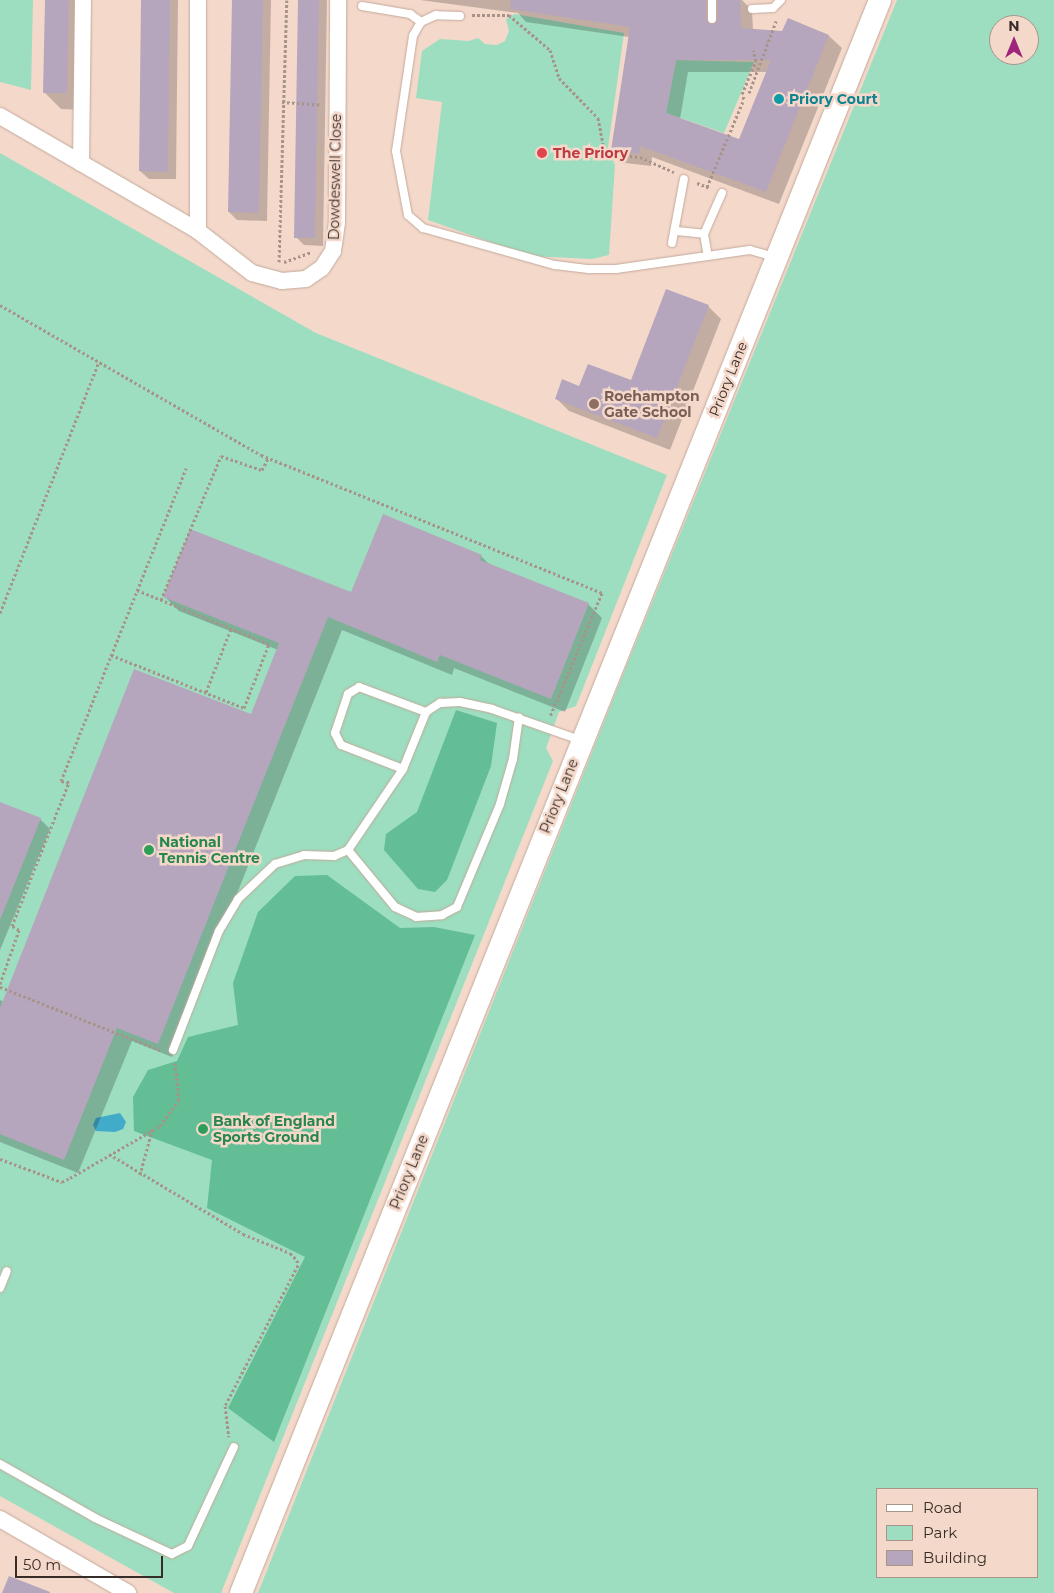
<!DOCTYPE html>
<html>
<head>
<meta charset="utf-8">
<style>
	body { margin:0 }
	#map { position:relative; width:1054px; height:1593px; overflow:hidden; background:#f4d9cb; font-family:Montserrat,sans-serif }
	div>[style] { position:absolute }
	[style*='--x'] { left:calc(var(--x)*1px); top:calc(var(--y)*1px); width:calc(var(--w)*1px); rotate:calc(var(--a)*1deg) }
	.green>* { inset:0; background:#9cdebf }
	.forest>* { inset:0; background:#63bd95 }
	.water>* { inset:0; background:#42abca }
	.shadow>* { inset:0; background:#0003 }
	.building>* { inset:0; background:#b6a6bd }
	.path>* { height:3px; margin-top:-1.5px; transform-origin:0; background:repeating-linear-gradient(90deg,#a89389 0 2.5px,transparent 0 5px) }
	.roads { filter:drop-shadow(0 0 1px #c3a99b) drop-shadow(0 0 1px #c3a99b) }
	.lane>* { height:8px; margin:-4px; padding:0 4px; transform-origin:4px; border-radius:4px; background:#fff }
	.street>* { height:16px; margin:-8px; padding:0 8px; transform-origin:8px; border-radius:8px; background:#fff }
	.secondary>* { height:22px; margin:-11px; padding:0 11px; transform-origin:11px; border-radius:11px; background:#fff }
	.dots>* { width:14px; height:14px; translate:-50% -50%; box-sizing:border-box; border:2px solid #f4d9cb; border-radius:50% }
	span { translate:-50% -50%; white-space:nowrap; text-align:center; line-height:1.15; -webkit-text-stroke:5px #f4d9cb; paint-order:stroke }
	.culture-label { font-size:14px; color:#0d838f; font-weight:700 }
	.left { translate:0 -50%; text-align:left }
	.health-label { font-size:14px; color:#be3a42; font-weight:700 }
	.street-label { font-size:14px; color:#372c27 }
	.education-label { font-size:14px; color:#785e54; font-weight:700 }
	.leisure-label { font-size:14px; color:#27864d; font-weight:700 }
	.legend { position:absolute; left:876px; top:1488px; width:162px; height:90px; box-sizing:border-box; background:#f4d9cb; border:1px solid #a89489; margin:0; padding:6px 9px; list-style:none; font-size:15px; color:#372c27 }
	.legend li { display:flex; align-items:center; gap:10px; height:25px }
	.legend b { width:25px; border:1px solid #a89489 }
	.north { position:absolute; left:989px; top:15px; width:50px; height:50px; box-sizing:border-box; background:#f4d9cb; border:1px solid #a89489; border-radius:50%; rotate:0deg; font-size:14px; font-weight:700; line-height:20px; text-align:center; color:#372c27 }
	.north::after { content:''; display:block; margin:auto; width:18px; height:22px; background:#9f257c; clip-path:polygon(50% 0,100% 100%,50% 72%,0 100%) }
	.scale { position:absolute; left:15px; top:1556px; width:148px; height:22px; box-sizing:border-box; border:2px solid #372c27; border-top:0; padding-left:6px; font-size:15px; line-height:18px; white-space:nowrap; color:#372c27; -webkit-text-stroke:4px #f4d9cb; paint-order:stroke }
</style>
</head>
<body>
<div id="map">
	<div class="green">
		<i style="clip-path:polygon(0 0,33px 0,31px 90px,0 82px)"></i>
		<i style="clip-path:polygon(evenodd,897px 0,1054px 0,1054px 1593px,258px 1593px,618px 687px,897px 0,999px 25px,1029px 25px,1029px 55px,999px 55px,999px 25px,897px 0,878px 1489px,1038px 1489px,1038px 1577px,878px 1577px,878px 1489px)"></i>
		<i style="clip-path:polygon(515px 14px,624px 33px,608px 148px,615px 165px,609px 255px,592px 259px,530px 256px,428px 220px,442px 102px,416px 98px,422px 51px,440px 39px,469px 41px,478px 38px,485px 44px,497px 45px,505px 41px,509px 31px,506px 19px)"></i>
		<i style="clip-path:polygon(676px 60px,754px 62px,724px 133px,666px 113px)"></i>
		<i style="clip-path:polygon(0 153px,316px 333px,667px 475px,576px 706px,559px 712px,546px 748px,553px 761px,221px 1593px,174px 1593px,0 1496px)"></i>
	</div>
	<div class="forest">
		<i style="clip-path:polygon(456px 710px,497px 723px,491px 766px,447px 880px,435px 892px,418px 889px,384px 850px,386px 834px,417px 812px)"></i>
		<i style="clip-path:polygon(327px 875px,400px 928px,434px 927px,475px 935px,274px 1442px,228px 1408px,305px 1257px,207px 1208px,212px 1160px,134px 1131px,133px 1097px,148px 1070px,177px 1061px,188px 1037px,238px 1025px,233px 983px,258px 912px,295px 876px)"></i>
	</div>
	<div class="water">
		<i style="clip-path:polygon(120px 1113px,126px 1122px,123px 1129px,115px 1132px,96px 1131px,93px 1125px,96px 1118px)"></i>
	</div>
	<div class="shadow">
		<i style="clip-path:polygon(46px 0,86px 0,84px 110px,61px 109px,44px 92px)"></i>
		<i style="clip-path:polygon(142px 0,178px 0,176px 179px,149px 179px,140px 171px)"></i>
		<i style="clip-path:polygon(233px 0,271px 0,267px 221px,237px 220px,229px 212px)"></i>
		<i style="clip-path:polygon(299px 0,327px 0,323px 246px,304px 245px,296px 237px)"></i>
		<i style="clip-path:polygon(evenodd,420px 0,742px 0,752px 10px,753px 30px,783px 32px,788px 19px,829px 36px,842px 48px,779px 204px,652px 157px,651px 166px,625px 163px,612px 150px,629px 37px,526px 22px,518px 13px,420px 0,688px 72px,767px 72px,740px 140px,680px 119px,688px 72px)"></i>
		<i style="clip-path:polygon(708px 306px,721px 319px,670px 450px,569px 411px,556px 398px,580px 387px,631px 382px)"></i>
		<i style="clip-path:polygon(481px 556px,490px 565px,588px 604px,602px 618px,565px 712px,454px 668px,452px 675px,342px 630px,172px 1057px,132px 1041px,78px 1173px,0 1142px,0 1000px,4px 1002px,252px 716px,278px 650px,179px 611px,165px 597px,351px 594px)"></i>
		<i style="clip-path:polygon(0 804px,40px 819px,50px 829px,0 950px)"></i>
	</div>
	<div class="building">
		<i style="clip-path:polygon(45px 0,69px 0,67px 93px,43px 93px)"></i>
		<i style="clip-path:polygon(141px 0,170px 0,168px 172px,139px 171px)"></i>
		<i style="clip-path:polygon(232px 0,263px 0,259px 213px,228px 212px)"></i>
		<i style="clip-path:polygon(298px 0,319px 0,315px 238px,294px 238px)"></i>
		<i style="clip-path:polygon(evenodd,511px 0,706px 0,706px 19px,712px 25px,718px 19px,718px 0,740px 0,741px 28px,782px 31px,788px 18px,829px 35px,766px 192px,640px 146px,639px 154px,611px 150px,630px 27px,510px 9px,511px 0,676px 60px,771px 60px,739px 139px,666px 113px,676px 60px)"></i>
		<i style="clip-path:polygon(666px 289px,709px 305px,657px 438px,555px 399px,562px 379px,579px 386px,588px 364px,631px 380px)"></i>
		<i style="clip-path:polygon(383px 514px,482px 555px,480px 560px,589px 603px,551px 699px,440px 655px,437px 662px,328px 617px,158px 1044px,117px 1028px,64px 1160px,0 1134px,0 1008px,134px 669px,251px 714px,279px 643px,163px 597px,190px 529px,351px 592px)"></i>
		<i style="clip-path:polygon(0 802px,41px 818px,0 920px)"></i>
		<i style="clip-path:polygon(9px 1576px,50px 1592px,50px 1593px,2px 1593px)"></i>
	</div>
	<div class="path">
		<i style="--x:472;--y:15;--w:37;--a:0"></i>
		<i style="--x:509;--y:15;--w:54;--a:40.5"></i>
		<i style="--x:550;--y:50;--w:29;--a:72"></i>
		<i style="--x:559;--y:78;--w:56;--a:45.7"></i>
		<i style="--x:598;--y:118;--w:36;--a:79"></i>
		<i style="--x:605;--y:153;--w:35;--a:7"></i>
		<i style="--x:640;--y:157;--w:37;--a:24"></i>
		<i style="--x:749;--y:93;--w:77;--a:-69.4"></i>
		<i style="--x:282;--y:102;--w:39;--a:4"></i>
		<i style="--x:697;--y:183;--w:14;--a:21"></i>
		<i style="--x:707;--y:187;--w:95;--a:-67.2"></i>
		<i style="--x:744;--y:99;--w:5;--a:-112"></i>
		<i style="--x:742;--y:94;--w:36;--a:-67"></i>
		<i style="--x:756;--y:61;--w:11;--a:-105"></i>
		<i style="--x:279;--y:262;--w:262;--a:-88.3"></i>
		<i style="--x:284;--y:262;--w:29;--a:-20"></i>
		<i style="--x:0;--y:305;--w:301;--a:29.9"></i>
		<i style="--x:261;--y:455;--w:368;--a:22"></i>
		<i style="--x:602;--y:593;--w:134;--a:112.8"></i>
		<i style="--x:161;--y:600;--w:156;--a:-67.4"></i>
		<i style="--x:221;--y:456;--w:43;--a:18.9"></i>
		<i style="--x:262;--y:470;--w:13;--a:-63"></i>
		<i style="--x:0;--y:613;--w:270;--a:-68.5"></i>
		<i style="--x:111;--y:655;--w:143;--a:21.7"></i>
		<i style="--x:244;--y:708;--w:69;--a:-68.7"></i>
		<i style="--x:269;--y:644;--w:143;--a:-157.8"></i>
		<i style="--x:206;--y:692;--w:68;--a:-68.4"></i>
		<i style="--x:0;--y:984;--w:57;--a:-70.6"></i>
		<i style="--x:19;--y:930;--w:8;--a:-150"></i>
		<i style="--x:12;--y:926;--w:155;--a:-68.4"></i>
		<i style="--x:69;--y:782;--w:8;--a:-173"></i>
		<i style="--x:61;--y:781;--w:337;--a:-68.2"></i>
		<i style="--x:0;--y:987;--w:172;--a:21.5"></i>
		<i style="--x:109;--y:1154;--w:156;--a:30.8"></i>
		<i style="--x:243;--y:1234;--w:51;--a:22"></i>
		<i style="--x:290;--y:1253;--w:10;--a:45"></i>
		<i style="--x:297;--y:1260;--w:5;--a:79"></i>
		<i style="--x:298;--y:1265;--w:159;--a:117.4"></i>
		<i style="--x:225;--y:1406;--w:31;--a:83"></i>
		<i style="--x:0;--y:1159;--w:66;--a:20.4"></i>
		<i style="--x:62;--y:1182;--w:9;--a:-27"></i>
		<i style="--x:70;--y:1178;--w:104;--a:-30"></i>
		<i style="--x:160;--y:1126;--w:32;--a:-54"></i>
		<i style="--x:179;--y:1100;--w:37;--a:-96"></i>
		<i style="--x:140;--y:1175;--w:47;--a:-75.1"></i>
	</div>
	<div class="roads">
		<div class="lane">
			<i style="--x:362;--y:6;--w:49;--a:9.5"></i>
			<i style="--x:410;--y:14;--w:14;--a:36"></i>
			<i style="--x:752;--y:9;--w:21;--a:-3"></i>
			<i style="--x:773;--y:8;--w:11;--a:-45"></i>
			<i style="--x:460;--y:16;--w:24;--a:-178"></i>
			<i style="--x:436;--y:15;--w:17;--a:155"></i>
			<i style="--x:421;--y:22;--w:16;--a:120"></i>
			<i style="--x:413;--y:36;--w:116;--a:98.4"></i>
			<i style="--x:396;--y:151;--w:65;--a:79.4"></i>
			<i style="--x:408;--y:215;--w:20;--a:41"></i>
			<i style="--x:423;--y:228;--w:137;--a:15.7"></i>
			<i style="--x:555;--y:265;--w:34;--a:7"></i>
			<i style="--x:589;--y:269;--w:27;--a:0"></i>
			<i style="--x:616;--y:269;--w:135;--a:-8.1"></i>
			<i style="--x:750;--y:250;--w:26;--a:16"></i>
			<i style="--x:712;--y:19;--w:19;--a:-90"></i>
			<i style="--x:677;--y:231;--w:27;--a:6"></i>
			<i style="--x:704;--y:234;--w:22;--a:80"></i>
			<i style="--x:704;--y:234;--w:45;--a:-66.3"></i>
			<i style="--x:672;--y:243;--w:65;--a:-79.4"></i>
			<i style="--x:403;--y:769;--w:66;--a:-158.8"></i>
			<i style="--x:341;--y:745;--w:13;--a:-117"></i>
			<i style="--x:335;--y:733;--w:41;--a:-71.6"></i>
			<i style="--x:348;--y:694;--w:13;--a:-32"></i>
			<i style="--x:359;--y:687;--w:72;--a:20.5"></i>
			<i style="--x:348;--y:850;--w:98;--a:-55.8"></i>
			<i style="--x:403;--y:769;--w:61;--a:-68"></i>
			<i style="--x:426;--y:712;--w:17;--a:-33"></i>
			<i style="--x:440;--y:703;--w:20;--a:-3"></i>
			<i style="--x:460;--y:702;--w:33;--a:12"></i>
			<i style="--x:492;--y:709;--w:93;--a:19.4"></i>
			<i style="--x:173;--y:1050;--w:128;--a:-68.9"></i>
			<i style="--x:219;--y:931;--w:37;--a:-59"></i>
			<i style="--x:238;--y:899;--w:51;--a:-43.4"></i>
			<i style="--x:275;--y:864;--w:30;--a:-17"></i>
			<i style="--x:304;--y:855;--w:30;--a:2"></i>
			<i style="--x:334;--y:856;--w:15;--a:-23"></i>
			<i style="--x:348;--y:850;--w:74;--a:50.5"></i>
			<i style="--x:395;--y:907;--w:23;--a:25"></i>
			<i style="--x:416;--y:917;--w:26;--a:-4"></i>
			<i style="--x:442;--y:915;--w:17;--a:-28"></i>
			<i style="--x:457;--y:907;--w:112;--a:-67.3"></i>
			<i style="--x:500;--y:804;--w:47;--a:-73.9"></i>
			<i style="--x:513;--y:759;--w:42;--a:-81.9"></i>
			<i style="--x:0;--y:1288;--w:18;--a:-68"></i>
			<i style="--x:0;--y:1464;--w:109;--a:29.6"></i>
			<i style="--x:95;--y:1518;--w:85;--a:25.1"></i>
			<i style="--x:172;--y:1554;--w:18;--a:-27"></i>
			<i style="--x:188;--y:1546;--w:109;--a:-65.1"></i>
		</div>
		<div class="street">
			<i style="--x:198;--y:0;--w:231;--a:90"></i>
			<i style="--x:0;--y:116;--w:229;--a:30.1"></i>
			<i style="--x:198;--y:231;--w:68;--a:37.9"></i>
			<i style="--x:252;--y:273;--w:31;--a:15"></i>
			<i style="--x:282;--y:281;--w:24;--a:-5"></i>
			<i style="--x:306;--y:279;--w:19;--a:-35"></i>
			<i style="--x:322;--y:268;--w:20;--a:-57"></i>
			<i style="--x:333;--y:251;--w:29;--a:-82"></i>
			<i style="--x:337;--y:222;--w:222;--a:-89.7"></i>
			<i style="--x:81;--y:163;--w:163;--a:-89.3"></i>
			<i style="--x:0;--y:1519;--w:148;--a:30"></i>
		</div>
		<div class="secondary">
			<i style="--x:241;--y:1593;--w:1716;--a:-68.14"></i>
		</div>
	</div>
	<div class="dots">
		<i style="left:779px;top:99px;background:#0f9aa8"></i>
		<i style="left:542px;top:153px;background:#e0444e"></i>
		<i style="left:594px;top:404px;background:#8d6e63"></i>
		<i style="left:149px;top:850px;background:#2e9e5b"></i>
		<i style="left:203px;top:1129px;background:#2e9e5b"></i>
	</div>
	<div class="culture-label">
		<span class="left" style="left:789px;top:99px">Priory Court</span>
	</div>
	<div class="health-label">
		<span class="left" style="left:553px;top:153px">The Priory</span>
	</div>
	<div class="street-label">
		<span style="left:335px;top:177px;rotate:-89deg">Dowdeswell Close</span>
		<span style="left:728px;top:379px;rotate:-68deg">Priory Lane</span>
		<span style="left:559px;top:796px;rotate:-68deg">Priory Lane</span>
		<span style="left:409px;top:1172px;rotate:-68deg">Priory Lane</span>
	</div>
	<div class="education-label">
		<span class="left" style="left:604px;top:404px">Roehampton<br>Gate School</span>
	</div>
	<div class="leisure-label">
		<span class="left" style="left:159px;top:850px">National<br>Tennis Centre</span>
		<span class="left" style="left:213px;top:1129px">Bank of England<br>Sports Ground</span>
	</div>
	<ul class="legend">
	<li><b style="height:6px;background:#fff"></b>Road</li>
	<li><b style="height:14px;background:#9cdebf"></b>Park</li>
	<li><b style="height:14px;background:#b6a6bd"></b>Building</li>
	</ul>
	<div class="north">N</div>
	<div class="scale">50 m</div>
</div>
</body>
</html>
